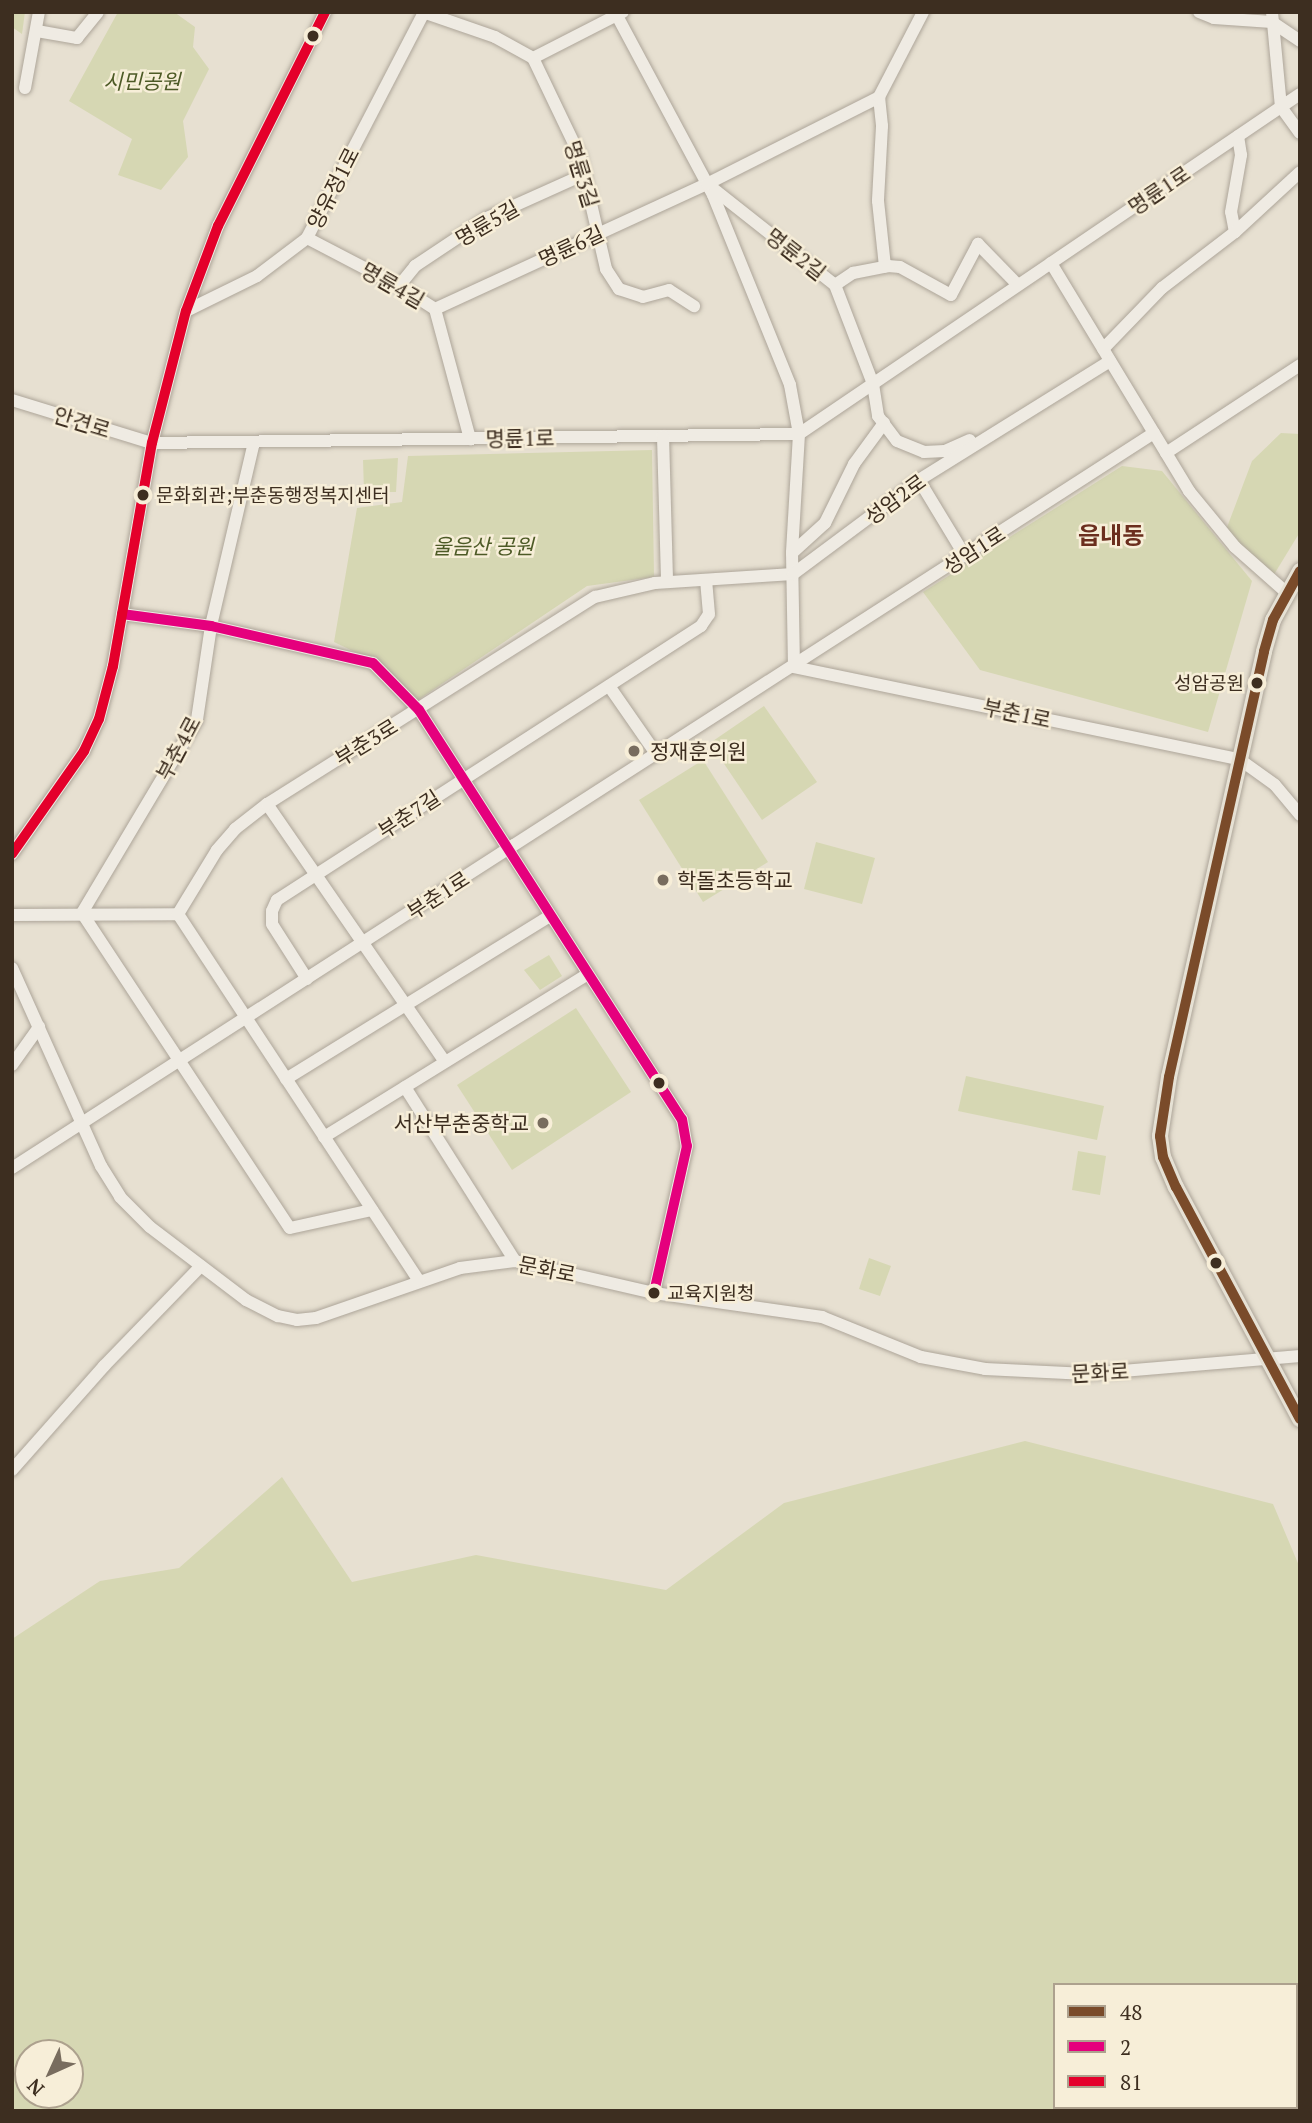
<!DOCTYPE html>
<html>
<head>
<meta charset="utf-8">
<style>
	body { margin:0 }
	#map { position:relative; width:1312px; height:2123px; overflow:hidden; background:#e7e0d1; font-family:"PT Serif","Noto Sans KR",serif }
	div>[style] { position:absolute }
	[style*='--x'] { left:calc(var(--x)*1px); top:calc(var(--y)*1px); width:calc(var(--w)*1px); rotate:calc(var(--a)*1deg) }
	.green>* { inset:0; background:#d6d7b3 }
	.roads { filter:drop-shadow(0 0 2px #ada599) drop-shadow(0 0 2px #ada599) }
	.minor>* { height:12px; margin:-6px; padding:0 6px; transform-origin:6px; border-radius:6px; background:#efebe3 }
	.major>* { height:16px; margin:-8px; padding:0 8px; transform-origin:8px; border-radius:8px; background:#e6e1d4 }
	.bus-1>* { height:10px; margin:-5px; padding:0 5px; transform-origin:5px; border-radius:5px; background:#7a4b2a }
	.bus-2>* { height:10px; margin:-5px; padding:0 5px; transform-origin:5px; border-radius:5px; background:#e5007d }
	.bus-3>* { height:10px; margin:-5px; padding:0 5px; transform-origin:5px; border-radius:5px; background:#e4002b }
	.dots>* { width:19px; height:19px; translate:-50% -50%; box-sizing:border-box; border:4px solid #f7eed8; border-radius:50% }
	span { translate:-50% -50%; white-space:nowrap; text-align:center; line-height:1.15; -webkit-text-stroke:5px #f7eed8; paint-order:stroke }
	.bus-label { font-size:19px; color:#3d2e20 }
	.left { translate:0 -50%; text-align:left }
	.right { translate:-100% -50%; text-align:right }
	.park-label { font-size:21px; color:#4d5a26; font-style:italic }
	.street-label { font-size:21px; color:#3d2e20 }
	.poi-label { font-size:21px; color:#3d2e20 }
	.quarter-label { font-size:24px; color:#6b2e1e; font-weight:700 }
	.frame { position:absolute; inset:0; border:14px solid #3d2e20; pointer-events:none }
	.legend { position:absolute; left:1053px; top:1983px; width:245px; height:126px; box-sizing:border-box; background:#f7eed8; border:2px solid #ada18e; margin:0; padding:9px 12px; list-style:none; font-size:21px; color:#3d2e20 }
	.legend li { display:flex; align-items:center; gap:14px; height:35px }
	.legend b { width:35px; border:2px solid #ada18e }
	.north { position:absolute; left:14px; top:2039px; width:70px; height:70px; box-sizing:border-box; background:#f7eed8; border:2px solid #ada18e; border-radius:50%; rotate:225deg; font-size:19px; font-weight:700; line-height:28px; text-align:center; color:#3d2e20 }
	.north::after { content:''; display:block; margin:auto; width:24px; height:32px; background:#786c5e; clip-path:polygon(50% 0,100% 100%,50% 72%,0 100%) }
</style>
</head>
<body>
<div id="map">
	<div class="green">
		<i style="clip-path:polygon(12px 12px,25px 12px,22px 34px,12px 27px)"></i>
		<i style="clip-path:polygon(118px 12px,174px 12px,195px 27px,193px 47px,209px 69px,183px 121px,188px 157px,161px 190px,118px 175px,132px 139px,69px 101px)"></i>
		<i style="clip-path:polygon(1281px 433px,1300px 434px,1300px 532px,1270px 581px,1226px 530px,1252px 461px)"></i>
		<i style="clip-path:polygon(652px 450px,654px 577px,587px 586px,415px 702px,380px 664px,334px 642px,357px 508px,402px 502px,408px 456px)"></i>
		<i style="clip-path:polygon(398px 458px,396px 492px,364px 492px,363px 460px)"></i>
		<i style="clip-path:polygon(1122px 466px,1162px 471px,1252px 581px,1208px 732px,980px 670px,923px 592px)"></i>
		<i style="clip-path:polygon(764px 706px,817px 782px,762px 820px,710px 743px)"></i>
		<i style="clip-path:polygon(703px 760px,768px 862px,703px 902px,639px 800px)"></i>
		<i style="clip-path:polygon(816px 842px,875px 858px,862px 904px,804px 889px)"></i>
		<i style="clip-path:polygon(549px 955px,562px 976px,540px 990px,524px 970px)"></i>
		<i style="clip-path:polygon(576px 1008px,631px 1092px,512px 1170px,457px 1085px)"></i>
		<i style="clip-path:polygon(966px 1076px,1104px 1106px,1097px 1140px,958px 1111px)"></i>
		<i style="clip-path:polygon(1078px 1151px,1106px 1156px,1100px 1195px,1072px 1190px)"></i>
		<i style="clip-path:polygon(869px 1258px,891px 1266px,880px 1296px,859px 1289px)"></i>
		<i style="clip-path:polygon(evenodd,1025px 1441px,1273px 1504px,1300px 1568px,1300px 2111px,12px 2111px,12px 1639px,100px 1581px,179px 1568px,282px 1477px,352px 1582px,476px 1555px,666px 1590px,784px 1503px,1025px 1441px,1055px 1985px,1296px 1985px,1296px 2107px,1055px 2107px,1055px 1985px,1025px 1441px,28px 2053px,70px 2053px,70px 2095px,28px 2095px,28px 2053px)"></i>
	</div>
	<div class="roads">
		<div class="minor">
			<i style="--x:423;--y:12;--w:76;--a:19.1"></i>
			<i style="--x:495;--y:37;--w:43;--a:28.9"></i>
			<i style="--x:533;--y:58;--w:109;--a:64.4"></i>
			<i style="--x:580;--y:156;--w:116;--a:77"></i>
			<i style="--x:606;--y:269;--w:24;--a:57"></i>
			<i style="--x:619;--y:289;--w:25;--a:18"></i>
			<i style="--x:643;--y:297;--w:27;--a:-15"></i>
			<i style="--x:669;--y:290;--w:30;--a:33"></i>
			<i style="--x:615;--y:12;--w:208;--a:61.8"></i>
			<i style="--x:713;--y:195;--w:205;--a:67.9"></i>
			<i style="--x:790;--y:385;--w:50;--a:79.6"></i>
			<i style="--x:799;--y:434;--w:119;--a:93.4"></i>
			<i style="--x:792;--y:553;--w:114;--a:89"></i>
			<i style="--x:1199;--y:12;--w:16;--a:22"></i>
			<i style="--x:1214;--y:18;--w:58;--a:3.9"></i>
			<i style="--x:1272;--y:22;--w:34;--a:34"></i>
			<i style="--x:1272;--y:12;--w:95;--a:84.6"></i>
			<i style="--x:1281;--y:107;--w:32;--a:54"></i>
			<i style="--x:37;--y:31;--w:41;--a:9.9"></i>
			<i style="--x:77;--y:38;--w:33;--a:-51"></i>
			<i style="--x:533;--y:58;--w:101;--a:-27.1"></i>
			<i style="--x:25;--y:88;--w:77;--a:-79.6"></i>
			<i style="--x:879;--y:97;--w:29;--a:84"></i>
			<i style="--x:882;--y:126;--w:75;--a:93.1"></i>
			<i style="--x:878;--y:201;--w:66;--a:83.9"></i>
			<i style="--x:711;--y:187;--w:158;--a:38.3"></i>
			<i style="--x:835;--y:285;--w:106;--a:69"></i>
			<i style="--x:873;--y:384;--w:32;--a:81"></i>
			<i style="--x:878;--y:416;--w:31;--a:53"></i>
			<i style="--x:897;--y:441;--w:29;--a:22"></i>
			<i style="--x:924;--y:452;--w:21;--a:-3"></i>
			<i style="--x:945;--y:451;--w:27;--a:-24"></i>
			<i style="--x:1235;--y:232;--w:20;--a:-101"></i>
			<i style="--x:1231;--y:212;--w:58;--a:-80"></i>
			<i style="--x:1241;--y:155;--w:19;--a:-99"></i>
			<i style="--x:307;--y:238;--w:104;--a:27.6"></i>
			<i style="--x:399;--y:286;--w:43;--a:32.6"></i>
			<i style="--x:435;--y:309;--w:135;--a:74.9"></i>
			<i style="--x:1051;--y:263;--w:267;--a:58.8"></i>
			<i style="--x:1189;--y:491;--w:72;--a:50.6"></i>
			<i style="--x:1235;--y:547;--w:69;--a:41.5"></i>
			<i style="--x:835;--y:285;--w:22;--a:-34"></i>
			<i style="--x:853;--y:273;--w:36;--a:-11"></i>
			<i style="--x:888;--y:266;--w:12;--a:5"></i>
			<i style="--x:900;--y:267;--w:58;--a:28.8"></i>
			<i style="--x:951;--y:295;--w:58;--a:-62.1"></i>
			<i style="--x:978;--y:244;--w:57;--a:45.7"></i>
			<i style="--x:399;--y:286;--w:26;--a:-51"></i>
			<i style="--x:415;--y:266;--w:87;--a:-33.7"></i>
			<i style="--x:487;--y:218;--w:107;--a:-24.2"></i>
			<i style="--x:435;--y:309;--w:299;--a:-24.7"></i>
			<i style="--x:707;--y:184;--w:193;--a:-26.8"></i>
			<i style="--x:879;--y:97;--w:96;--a:-62.6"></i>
			<i style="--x:186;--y:311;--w:79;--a:-26.2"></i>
			<i style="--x:257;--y:276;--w:63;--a:-37.2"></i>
			<i style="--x:307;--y:238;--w:254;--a:-62.6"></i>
			<i style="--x:1103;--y:349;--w:85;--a:-46"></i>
			<i style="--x:1162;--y:288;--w:92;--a:-37.5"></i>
			<i style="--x:1235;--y:232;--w:88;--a:-42.7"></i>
			<i style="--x:12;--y:400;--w:146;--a:17.1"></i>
			<i style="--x:152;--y:443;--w:647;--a:-0.8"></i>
			<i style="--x:799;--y:434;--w:605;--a:-34.16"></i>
			<i style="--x:663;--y:436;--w:146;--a:88.4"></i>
			<i style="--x:254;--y:442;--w:189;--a:103.2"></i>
			<i style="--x:211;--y:626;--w:95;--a:98.5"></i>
			<i style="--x:197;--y:720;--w:225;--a:120.8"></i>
			<i style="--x:82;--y:913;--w:377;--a:56.6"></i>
			<i style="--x:290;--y:1228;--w:84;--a:-12.4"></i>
			<i style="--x:1166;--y:453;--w:160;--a:-33.3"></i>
			<i style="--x:919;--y:480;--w:89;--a:58.8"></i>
			<i style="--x:792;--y:553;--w:45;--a:-42.3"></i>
			<i style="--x:825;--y:523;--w:66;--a:-63.8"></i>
			<i style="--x:854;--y:464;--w:51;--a:-53.8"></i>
			<i style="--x:122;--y:614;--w:90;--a:7.7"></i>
			<i style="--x:211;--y:626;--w:166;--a:12.9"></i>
			<i style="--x:373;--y:663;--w:66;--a:45.6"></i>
			<i style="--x:419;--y:710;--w:486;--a:57.3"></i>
			<i style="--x:682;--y:1119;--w:27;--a:80"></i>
			<i style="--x:687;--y:1146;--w:151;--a:102.7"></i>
			<i style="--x:794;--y:667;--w:454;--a:11.7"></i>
			<i style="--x:1239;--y:759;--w:44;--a:35.8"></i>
			<i style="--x:1275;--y:785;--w:39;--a:50"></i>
			<i style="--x:609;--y:686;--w:84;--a:55.2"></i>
			<i style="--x:267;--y:804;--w:313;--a:55.4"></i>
			<i style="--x:12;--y:854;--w:126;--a:-55"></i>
			<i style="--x:84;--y:751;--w:35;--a:-65"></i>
			<i style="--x:99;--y:719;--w:55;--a:-75.2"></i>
			<i style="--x:113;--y:666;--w:226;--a:-80.1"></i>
			<i style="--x:152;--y:443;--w:136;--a:-75.6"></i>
			<i style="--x:186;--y:311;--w:91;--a:-69.4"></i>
			<i style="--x:218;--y:226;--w:239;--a:-63.4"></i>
			<i style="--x:12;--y:915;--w:166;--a:-0.3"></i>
			<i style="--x:12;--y:968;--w:217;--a:65.8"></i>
			<i style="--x:101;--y:1166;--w:36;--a:58"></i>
			<i style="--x:120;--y:1197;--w:42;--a:45"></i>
			<i style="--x:150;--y:1227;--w:121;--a:37.2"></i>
			<i style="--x:246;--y:1300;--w:36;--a:27"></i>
			<i style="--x:278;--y:1316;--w:19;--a:12"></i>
			<i style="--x:297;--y:1320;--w:19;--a:-6"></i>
			<i style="--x:316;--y:1318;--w:152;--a:-19.1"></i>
			<i style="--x:460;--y:1268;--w:55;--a:-7.3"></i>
			<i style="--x:515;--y:1261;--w:143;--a:13"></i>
			<i style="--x:654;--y:1293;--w:170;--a:8.1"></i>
			<i style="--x:822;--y:1317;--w:107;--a:22"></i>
			<i style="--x:921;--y:1357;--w:65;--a:10.6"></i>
			<i style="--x:985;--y:1369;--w:102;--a:2.8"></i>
			<i style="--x:1087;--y:1374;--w:214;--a:-4.8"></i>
			<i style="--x:307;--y:979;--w:65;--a:-122.5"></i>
			<i style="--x:272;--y:924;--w:13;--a:-90"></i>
			<i style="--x:272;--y:911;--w:12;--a:-66"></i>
			<i style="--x:277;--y:900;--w:505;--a:-32.87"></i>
			<i style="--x:701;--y:626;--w:14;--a:-56"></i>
			<i style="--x:709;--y:614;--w:34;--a:-95"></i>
			<i style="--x:12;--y:1065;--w:47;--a:-54.6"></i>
			<i style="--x:286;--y:1079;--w:310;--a:-31.7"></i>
			<i style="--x:405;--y:1087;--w:206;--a:57.7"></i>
			<i style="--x:324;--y:1137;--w:310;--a:-31.7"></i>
			<i style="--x:12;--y:1168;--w:1358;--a:-32.77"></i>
			<i style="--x:419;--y:1281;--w:439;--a:-123.3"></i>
			<i style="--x:178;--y:914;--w:75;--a:-58.6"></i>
			<i style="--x:217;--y:850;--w:28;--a:-49"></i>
			<i style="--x:235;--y:829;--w:41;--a:-38"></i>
			<i style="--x:267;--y:804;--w:388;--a:-32.3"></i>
			<i style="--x:595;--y:597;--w:62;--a:-13.1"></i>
			<i style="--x:655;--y:583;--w:138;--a:-3.7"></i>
			<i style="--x:793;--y:574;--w:157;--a:-36.7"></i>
			<i style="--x:919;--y:480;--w:225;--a:-31.9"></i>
			<i style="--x:12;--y:1470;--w:139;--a:-48.5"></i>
			<i style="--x:104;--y:1366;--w:139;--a:-45.9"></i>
		</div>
		<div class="major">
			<i style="--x:1300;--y:571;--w:56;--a:118.9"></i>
			<i style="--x:1273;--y:620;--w:33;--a:106"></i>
			<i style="--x:1264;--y:652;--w:435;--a:102.6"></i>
			<i style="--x:1169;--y:1077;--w:60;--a:98.7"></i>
			<i style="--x:1160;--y:1136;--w:21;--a:82"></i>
			<i style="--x:1163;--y:1157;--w:33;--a:67"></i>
			<i style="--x:1176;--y:1187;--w:263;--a:61.9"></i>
		</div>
	</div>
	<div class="bus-1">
		<i style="--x:1300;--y:571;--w:56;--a:118.9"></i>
		<i style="--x:1273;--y:620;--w:33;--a:106"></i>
		<i style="--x:1264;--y:652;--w:435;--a:102.6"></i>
		<i style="--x:1169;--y:1077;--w:60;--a:98.7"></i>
		<i style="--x:1160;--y:1136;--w:21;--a:82"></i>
		<i style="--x:1163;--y:1157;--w:33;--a:67"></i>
		<i style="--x:1176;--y:1187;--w:263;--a:61.9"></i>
	</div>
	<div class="bus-2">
		<i style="--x:122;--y:614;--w:90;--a:7.7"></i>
		<i style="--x:211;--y:626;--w:166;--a:12.9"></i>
		<i style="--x:373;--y:663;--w:66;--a:45.6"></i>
		<i style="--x:419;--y:710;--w:486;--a:57.3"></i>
		<i style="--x:682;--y:1119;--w:27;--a:80"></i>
		<i style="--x:687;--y:1146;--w:151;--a:102.7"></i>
	</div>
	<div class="bus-3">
		<i style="--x:12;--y:854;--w:126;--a:-55"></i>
		<i style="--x:84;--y:751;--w:35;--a:-65"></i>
		<i style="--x:99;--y:719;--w:55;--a:-75.2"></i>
		<i style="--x:113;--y:666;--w:226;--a:-80.1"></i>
		<i style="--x:152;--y:443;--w:136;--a:-75.6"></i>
		<i style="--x:186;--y:311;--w:91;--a:-69.4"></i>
		<i style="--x:218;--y:226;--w:239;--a:-63.4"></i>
	</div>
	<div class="dots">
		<i style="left:313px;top:36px;background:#3d2e20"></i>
		<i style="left:143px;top:495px;background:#3d2e20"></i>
		<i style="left:1257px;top:683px;background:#3d2e20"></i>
		<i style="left:634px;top:751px;background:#786c5e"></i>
		<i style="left:663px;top:880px;background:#786c5e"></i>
		<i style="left:659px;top:1083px;background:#3d2e20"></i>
		<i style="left:543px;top:1123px;background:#786c5e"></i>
		<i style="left:1216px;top:1263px;background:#3d2e20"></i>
		<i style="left:654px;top:1293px;background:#3d2e20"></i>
	</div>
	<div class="bus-label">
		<span class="left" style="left:156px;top:495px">문화회관;부춘동행정복지센터</span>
		<span class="right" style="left:1244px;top:683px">성암공원</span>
		<span class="left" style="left:667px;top:1293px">교육지원청</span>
	</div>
	<div class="park-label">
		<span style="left:142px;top:81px">시민공원</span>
		<span style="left:483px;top:546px">울음산 공원</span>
	</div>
	<div class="street-label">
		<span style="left:582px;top:174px;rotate:73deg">명륜3길</span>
		<span style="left:333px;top:188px;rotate:-63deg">양유정1로</span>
		<span style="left:1159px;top:190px;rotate:-34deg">명륜1로</span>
		<span style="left:487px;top:223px;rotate:-30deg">명륜5길</span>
		<span style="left:571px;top:246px;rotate:-25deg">명륜6길</span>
		<span style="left:796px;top:254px;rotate:38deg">명륜2길</span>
		<span style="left:393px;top:285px;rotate:30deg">명륜4길</span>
		<span style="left:82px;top:422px;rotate:17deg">안견로</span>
		<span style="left:520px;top:438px;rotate:-1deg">명륜1로</span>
		<span style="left:895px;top:499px;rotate:-36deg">성암2로</span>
		<span style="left:974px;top:550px;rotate:-33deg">성암1로</span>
		<span style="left:1017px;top:713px;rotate:12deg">부춘1로</span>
		<span style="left:366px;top:742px;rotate:-32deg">부춘3로</span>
		<span style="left:178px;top:748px;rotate:-62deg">부춘4로</span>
		<span style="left:409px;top:814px;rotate:-33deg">부춘7길</span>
		<span style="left:438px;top:895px;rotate:-33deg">부춘1로</span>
		<span style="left:547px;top:1269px;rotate:11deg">문화로</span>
		<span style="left:1100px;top:1372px;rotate:-3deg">문화로</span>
	</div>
	<div class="poi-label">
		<span class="left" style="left:650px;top:751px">정재훈의원</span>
		<span class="left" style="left:677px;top:880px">학돌초등학교</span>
		<span class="right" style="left:529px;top:1123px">서산부춘중학교</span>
	</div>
	<div class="quarter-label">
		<span style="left:1111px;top:536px">읍내동</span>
	</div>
	<div class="frame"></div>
	<ul class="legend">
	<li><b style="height:9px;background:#7a4b2a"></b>48</li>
	<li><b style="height:9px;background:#e5007d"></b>2</li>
	<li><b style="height:9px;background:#e4002b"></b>81</li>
	</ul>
	<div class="north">N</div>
</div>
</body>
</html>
